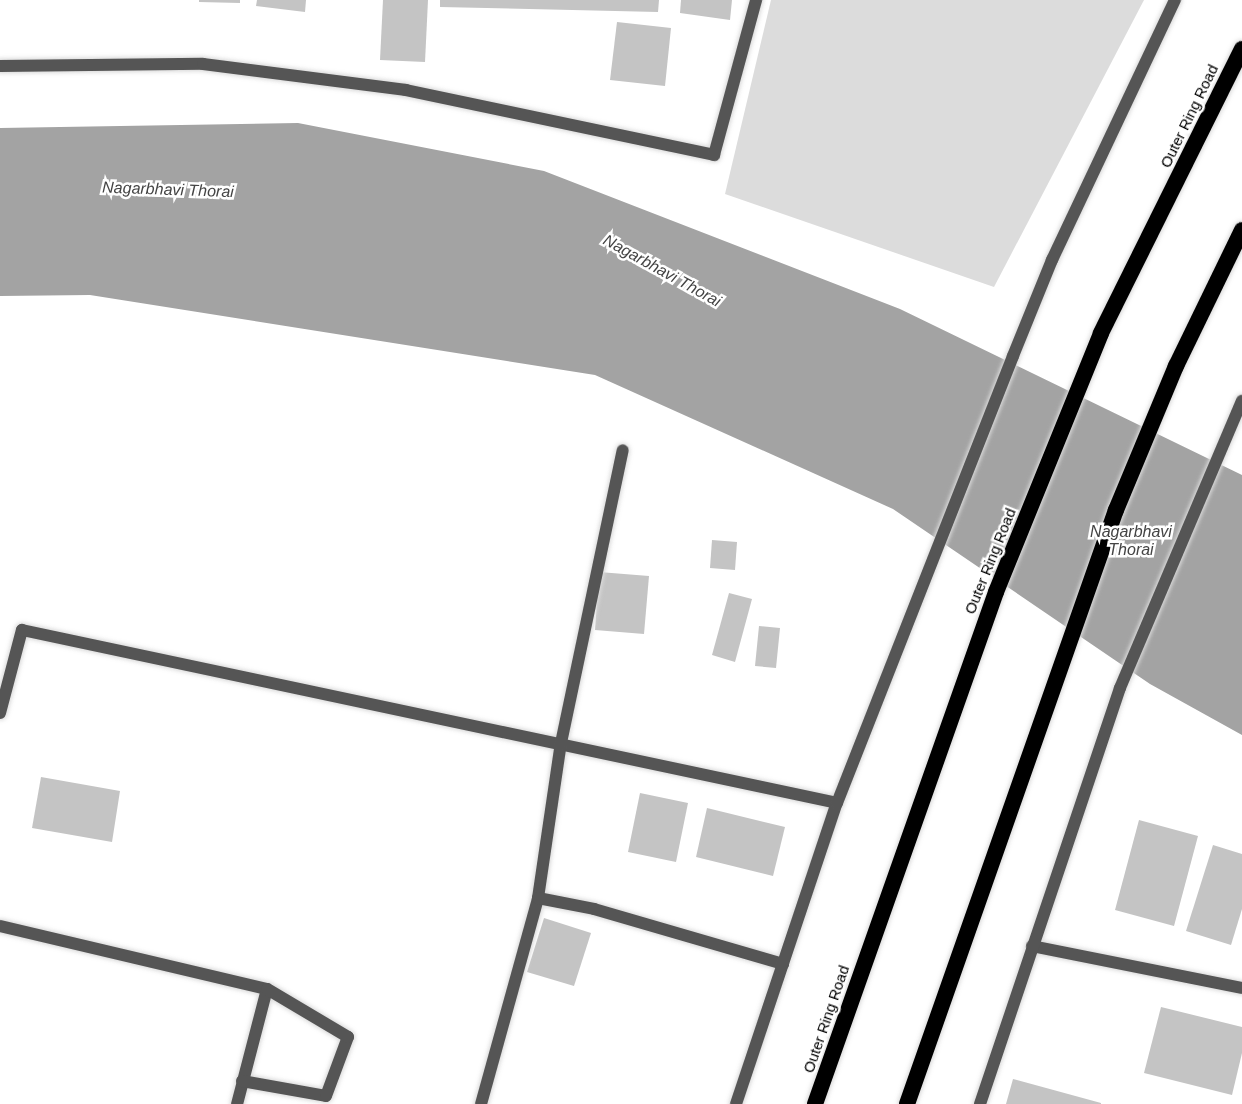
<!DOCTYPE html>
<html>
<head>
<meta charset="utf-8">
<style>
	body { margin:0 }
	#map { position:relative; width:1242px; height:1104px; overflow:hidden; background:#fff; font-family:Arial,sans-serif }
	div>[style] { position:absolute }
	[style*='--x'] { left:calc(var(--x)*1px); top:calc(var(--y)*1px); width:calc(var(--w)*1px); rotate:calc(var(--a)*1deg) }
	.green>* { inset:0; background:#dcdcdc }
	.water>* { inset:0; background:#a3a3a3 }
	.building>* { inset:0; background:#c4c4c4 }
	.roads { filter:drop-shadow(0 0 2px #dbdbdb) drop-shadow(0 0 2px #dbdbdb) }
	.minor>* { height:12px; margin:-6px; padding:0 6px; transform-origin:6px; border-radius:6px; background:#555 }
	.tertiary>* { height:12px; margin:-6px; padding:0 6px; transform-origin:6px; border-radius:6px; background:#555 }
	.trunk>* { height:16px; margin:-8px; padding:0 8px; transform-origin:8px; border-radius:8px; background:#000 }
	span { translate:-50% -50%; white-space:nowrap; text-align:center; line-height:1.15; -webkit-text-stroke:5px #fff; paint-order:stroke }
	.street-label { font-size:15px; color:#000 }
	.water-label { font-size:16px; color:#444; font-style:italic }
</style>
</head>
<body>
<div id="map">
	<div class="green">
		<i style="clip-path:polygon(771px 0,1144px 0,994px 287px,725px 194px)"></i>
	</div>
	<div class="water">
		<i style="clip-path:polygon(298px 123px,544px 171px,900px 309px,1242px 475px,1242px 735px,1150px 684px,893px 509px,595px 375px,90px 295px,0 296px,0 128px)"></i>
	</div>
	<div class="building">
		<i style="clip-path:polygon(199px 0,240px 0,240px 3px,199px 2px)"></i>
		<i style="clip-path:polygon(257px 0,306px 0,305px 12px,256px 6px)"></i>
		<i style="clip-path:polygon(383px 0,428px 0,425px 62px,380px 60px)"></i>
		<i style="clip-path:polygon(440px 0,659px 0,658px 12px,440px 7px)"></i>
		<i style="clip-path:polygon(681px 0,732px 0,730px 20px,680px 13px)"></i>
		<i style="clip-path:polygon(617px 22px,671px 28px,665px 86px,610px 80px)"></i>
		<i style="clip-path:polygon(712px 540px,737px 542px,735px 570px,710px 568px)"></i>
		<i style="clip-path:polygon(599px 572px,649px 576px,644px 634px,595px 630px)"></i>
		<i style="clip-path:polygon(729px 593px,752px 599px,735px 662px,712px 655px)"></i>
		<i style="clip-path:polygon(759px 626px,780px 628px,776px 668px,755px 666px)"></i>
		<i style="clip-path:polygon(41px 777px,120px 791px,112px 842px,32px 828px)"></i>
		<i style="clip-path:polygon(640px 793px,688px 803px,676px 862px,628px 852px)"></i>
		<i style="clip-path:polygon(707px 808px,785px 827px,773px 876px,696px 857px)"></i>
		<i style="clip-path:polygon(1139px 820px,1198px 836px,1174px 926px,1115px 910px)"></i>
		<i style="clip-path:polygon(1213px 845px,1242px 854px,1242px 909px,1231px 945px,1186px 931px)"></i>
		<i style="clip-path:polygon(544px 918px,591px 933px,574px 986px,527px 972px)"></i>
		<i style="clip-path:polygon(1161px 1007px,1242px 1027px,1242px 1053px,1232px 1095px,1144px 1073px)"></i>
		<i style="clip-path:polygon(1013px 1079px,1101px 1103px,1101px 1104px,1006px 1104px)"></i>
	</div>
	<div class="roads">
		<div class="minor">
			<i style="--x:0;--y:66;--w:203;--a:-0.6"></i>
			<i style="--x:203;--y:64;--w:205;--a:7.3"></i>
			<i style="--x:406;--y:90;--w:315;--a:11.9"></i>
			<i style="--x:714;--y:155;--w:161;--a:-74.8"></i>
			<i style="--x:0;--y:713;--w:86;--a:-75.2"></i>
			<i style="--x:22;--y:630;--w:833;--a:11.98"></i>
			<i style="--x:538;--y:898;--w:157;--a:-81.6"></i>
			<i style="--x:561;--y:743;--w:299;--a:-78.1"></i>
			<i style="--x:0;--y:926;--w:274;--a:13.3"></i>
			<i style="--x:267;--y:989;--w:119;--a:104.6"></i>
			<i style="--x:1032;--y:946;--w:214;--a:11.3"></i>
			<i style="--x:242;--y:1081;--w:85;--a:10.1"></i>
			<i style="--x:326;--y:1096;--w:63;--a:-69.6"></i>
			<i style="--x:348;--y:1037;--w:94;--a:-149.3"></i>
			<i style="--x:481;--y:1104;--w:214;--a:-74.5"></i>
			<i style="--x:538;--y:898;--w:57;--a:11.1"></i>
			<i style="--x:594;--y:909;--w:197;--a:16.2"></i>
		</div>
		<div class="tertiary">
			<i style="--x:736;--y:1104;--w:317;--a:-71.5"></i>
			<i style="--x:837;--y:803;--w:480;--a:-68.5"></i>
			<i style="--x:1013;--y:356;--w:104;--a:-67.9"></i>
			<i style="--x:1052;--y:260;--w:288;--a:-64.7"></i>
			<i style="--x:980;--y:1104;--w:439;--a:-71.4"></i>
			<i style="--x:1120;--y:688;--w:312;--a:-67"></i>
		</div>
		<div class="trunk">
			<i style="--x:815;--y:1104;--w:543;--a:-70.53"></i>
			<i style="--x:996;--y:592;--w:279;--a:-67.9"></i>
			<i style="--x:1101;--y:333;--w:317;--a:-63.6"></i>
			<i style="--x:907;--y:1104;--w:630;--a:-70.62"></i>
			<i style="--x:1116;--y:510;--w:156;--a:-67.4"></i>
			<i style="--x:1176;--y:366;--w:151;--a:-64.1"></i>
		</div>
	</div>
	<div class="street-label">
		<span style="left:1189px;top:116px;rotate:-64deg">Outer Ring Road</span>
		<span style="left:990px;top:561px;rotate:-68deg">Outer Ring Road</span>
		<span style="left:826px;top:1019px;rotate:-71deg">Outer Ring Road</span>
	</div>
	<div class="water-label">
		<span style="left:168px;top:190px;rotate:2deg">Nagarbhavi Thorai</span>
		<span style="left:662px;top:271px;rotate:29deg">Nagarbhavi Thorai</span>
		<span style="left:1131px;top:541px">Nagarbhavi<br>Thorai</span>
	</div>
</div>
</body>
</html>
